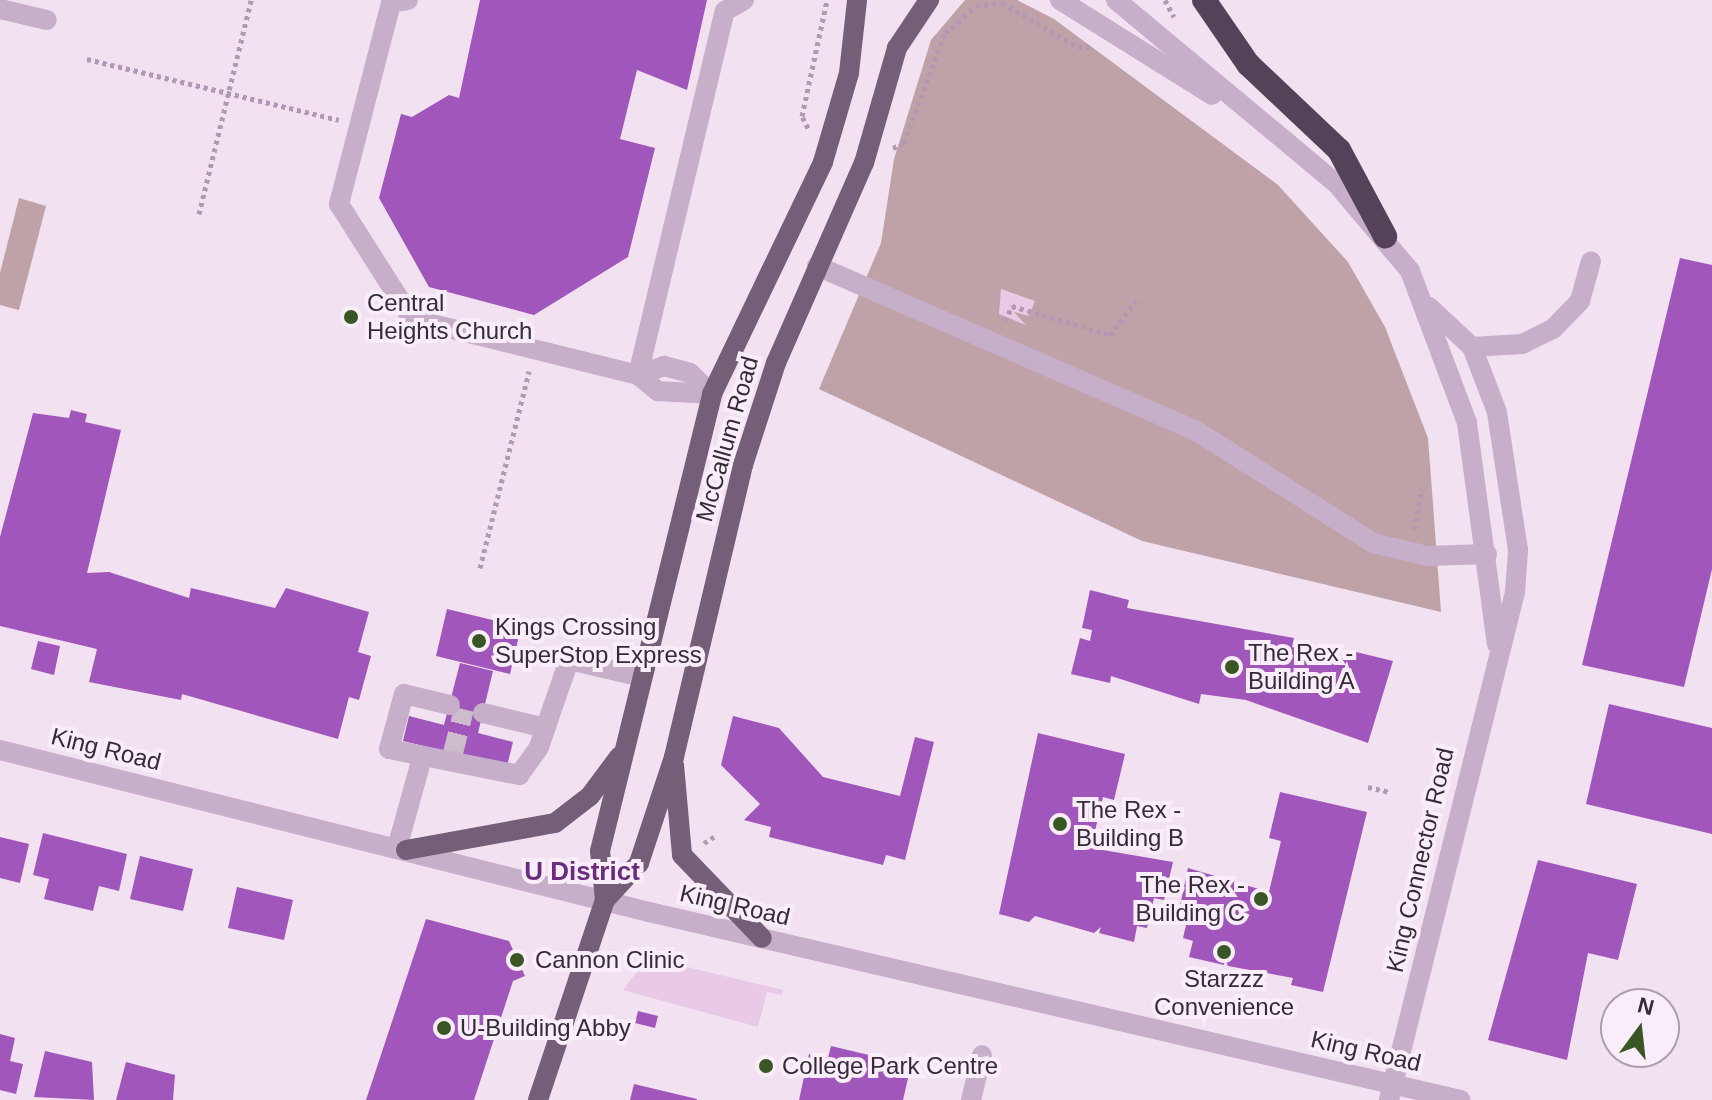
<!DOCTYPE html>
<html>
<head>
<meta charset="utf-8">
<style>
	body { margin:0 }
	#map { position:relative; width:1712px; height:1100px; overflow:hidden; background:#f1e1f1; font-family:Helvetica,sans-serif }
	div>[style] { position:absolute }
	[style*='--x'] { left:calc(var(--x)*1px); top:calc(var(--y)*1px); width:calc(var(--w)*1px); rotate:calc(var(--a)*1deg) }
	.green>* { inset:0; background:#bfa2a7 }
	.plaza>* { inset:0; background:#e8cae6 }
	.building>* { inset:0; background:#a156bb }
	.minor-tunnel>* { height:20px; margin-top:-10px; transform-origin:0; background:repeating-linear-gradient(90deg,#ccbdcc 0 20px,transparent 0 30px) }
	.path>* { height:5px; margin-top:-2.5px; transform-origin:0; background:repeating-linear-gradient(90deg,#b298b4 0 4px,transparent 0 8px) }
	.minor>* { height:20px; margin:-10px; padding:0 10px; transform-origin:10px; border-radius:10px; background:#c7aec9 }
	.major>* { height:20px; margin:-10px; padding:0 10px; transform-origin:10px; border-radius:10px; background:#745e78 }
	.highway>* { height:24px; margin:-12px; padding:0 12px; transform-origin:12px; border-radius:12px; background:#544358 }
	.dots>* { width:22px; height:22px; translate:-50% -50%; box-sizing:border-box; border:4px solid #f9edf9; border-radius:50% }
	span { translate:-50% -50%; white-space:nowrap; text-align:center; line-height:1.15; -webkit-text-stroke:8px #f9edf9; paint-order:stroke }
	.poi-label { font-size:24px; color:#362b38 }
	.left { translate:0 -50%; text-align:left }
	.right { translate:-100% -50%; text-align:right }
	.street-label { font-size:24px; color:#362b38 }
	.neighbourhood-label { font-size:26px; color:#6a2c7f; font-weight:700 }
	.north { position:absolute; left:1600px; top:988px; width:80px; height:80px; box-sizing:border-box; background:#f9edf9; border:2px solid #ab9fac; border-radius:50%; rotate:15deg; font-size:22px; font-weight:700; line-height:32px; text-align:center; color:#362b38 }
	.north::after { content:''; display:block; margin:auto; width:28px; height:36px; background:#3a5624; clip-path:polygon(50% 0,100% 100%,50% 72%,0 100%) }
</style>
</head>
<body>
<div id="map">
	<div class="green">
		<i style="clip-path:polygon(965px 0,1017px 0,1054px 19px,1278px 185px,1348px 262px,1385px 327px,1428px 438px,1441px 612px,1142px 541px,819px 389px,881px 243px,894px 159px,931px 40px)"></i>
		<i style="clip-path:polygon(19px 198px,46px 206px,19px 310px,0 305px,0 273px)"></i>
	</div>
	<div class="plaza">
		<i style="clip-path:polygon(1001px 289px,1035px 301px,1029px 316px,1014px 312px,1026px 325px,999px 314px)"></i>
		<i style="clip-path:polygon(666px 962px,783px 990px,782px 995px,767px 992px,758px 1027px,623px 990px,640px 968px)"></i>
	</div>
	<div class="building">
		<i style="clip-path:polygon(480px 0,707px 0,687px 90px,637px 70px,620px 139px,655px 148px,628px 257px,534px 315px,429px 287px,379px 198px,401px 114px,412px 117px,449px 95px,459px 98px)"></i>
		<i style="clip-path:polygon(1680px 258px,1712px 265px,1712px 569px,1684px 687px,1582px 665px)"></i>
		<i style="clip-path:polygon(71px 410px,87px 414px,85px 422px,121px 430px,87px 573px,109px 572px,189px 598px,191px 588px,275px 608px,286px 588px,369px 612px,358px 652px,371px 656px,359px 700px,349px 697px,338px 739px,182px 694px,181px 700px,89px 682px,97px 649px,0 626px,0 537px,33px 413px,69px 418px)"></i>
		<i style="clip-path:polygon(1090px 590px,1129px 600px,1127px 608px,1294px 638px,1292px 647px,1349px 660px,1352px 651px,1393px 661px,1368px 743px,1246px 700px,1201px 694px,1199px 704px,1111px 676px,1110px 683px,1071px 674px,1080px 638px,1090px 641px,1092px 630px,1082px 628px)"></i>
		<i style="clip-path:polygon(447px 609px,521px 627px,510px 674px,436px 656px)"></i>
		<i style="clip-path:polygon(38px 641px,60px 646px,54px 675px,31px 669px)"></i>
		<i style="clip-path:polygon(460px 663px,493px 671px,478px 733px,513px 742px,507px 766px,403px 741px,409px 716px,444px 725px)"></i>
		<i style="clip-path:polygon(1609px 704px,1712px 728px,1712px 834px,1586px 804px)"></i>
		<i style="clip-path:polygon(733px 716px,779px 728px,823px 777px,900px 796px,915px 737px,934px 742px,905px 860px,886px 855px,883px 865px,769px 837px,771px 827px,744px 820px,760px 804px,721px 765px)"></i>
		<i style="clip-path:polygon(1038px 733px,1125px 754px,1114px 800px,1103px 797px,1091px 848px,1173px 862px,1164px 900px,1154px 898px,1147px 928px,1137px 926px,1134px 942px,1099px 933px,1101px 927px,1094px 933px,1035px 916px,1029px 922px,999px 914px)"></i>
		<i style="clip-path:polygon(1280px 792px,1367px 812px,1323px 992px,1291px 985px,1293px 978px,1228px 966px,1225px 959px,1224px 965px,1189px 957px,1193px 941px,1183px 938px,1190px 909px,1180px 906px,1188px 868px,1269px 892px,1281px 841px,1269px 838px)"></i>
		<i style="clip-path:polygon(43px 833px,127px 854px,119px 891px,99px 886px,93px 911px,44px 899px,49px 879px,33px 875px)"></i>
		<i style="clip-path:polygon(0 837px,29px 844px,20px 883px,0 878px)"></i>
		<i style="clip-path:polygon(140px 856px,193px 869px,183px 911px,130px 899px)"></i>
		<i style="clip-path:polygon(1538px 860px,1637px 884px,1618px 960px,1588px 953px,1567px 1060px,1488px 1040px)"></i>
		<i style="clip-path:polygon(237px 887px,293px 900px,284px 940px,228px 928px)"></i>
		<i style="clip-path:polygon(426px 919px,509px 941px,525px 976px,513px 981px,474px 1100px,366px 1100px)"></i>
		<i style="clip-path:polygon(638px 1011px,658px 1016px,655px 1028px,635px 1023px)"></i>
		<i style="clip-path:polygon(0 1034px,15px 1038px,10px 1061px,23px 1064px,16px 1094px,0 1090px)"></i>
		<i style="clip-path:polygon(831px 1046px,911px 1065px,903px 1100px,799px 1100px,809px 1054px,828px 1058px)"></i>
		<i style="clip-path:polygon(45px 1051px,92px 1062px,94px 1100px,34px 1097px)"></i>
		<i style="clip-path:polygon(126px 1062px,175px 1075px,173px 1100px,116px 1100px)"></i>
		<i style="clip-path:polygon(634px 1084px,697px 1099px,697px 1100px,630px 1100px)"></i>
	</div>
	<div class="minor-tunnel">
		<i style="--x:453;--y:753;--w:45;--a:-76"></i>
	</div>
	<div class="path">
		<i style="--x:1165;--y:0;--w:19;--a:62"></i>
		<i style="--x:87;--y:59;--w:259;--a:13.6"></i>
		<i style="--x:808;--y:128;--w:13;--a:-117"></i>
		<i style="--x:802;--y:116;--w:119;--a:-77.8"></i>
		<i style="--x:893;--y:148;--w:12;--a:-24"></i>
		<i style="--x:904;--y:143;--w:117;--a:-69.6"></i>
		<i style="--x:945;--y:33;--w:41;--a:-41.1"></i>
		<i style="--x:976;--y:6;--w:26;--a:-7"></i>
		<i style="--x:1002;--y:3;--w:88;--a:30.1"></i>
		<i style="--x:1078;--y:47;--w:12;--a:0"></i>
		<i style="--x:199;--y:214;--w:220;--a:-76.3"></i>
		<i style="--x:1005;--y:321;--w:17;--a:-65"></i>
		<i style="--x:1012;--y:306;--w:102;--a:16.5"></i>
		<i style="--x:1110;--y:335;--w:43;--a:-52.6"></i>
		<i style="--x:1414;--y:529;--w:41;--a:-78.7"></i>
		<i style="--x:480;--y:568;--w:203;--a:-76"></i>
		<i style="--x:1368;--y:787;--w:23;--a:13"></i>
		<i style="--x:704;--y:843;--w:15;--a:-32"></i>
	</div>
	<div class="minor">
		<i style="--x:408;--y:0;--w:17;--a:170"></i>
		<i style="--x:391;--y:3;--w:208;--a:104.5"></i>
		<i style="--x:339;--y:204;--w:136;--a:57.6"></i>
		<i style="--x:412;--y:319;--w:233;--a:13.9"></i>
		<i style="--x:638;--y:375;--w:26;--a:39"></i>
		<i style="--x:658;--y:391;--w:54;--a:3.2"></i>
		<i style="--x:1060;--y:0;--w:179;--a:32"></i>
		<i style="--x:1116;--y:0;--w:286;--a:39.8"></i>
		<i style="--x:1336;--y:183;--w:115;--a:49.9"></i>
		<i style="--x:1410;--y:271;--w:162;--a:69.4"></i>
		<i style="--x:1467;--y:423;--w:223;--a:82.3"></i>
		<i style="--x:0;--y:9;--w:48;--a:13.2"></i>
		<i style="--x:817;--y:266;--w:412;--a:23.5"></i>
		<i style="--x:1195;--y:430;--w:211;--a:32.4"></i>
		<i style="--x:1373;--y:543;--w:56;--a:13.5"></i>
		<i style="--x:1427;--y:556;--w:60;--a:-1.9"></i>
		<i style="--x:1472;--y:347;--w:50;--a:-3.4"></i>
		<i style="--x:1522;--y:344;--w:34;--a:-26"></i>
		<i style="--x:1553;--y:329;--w:39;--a:-46"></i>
		<i style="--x:1580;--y:301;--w:41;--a:-74.6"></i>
		<i style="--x:638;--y:375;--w:374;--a:-76.6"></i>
		<i style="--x:725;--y:11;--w:22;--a:-30"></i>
		<i style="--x:638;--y:375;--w:28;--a:-19"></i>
		<i style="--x:664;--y:366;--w:27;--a:15"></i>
		<i style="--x:690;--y:373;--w:30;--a:44"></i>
		<i style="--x:450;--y:705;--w:47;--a:-166.6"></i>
		<i style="--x:404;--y:694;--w:57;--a:105.3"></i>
		<i style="--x:389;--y:749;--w:133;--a:11.3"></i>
		<i style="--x:519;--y:775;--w:34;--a:-54"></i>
		<i style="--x:539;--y:747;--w:92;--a:-71"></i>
		<i style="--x:569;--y:660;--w:75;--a:13.1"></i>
		<i style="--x:483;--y:713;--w:64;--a:13.6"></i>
		<i style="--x:0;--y:750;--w:669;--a:14.02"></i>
		<i style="--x:649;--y:912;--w:833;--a:13.04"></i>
		<i style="--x:397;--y:848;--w:93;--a:-74.5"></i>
		<i style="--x:971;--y:1100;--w:46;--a:-76.3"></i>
		<i style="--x:1389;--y:1100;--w:523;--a:-76.07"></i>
		<i style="--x:1515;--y:592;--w:42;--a:-85.9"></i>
		<i style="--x:1518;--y:550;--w:140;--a:-98.7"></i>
		<i style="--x:1497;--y:412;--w:70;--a:-111"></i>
		<i style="--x:1472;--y:347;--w:59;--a:-137.1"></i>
	</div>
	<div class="major">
		<i style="--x:674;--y:765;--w:90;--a:84.9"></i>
		<i style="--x:682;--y:855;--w:115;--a:46.1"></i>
		<i style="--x:406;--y:850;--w:151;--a:-10.3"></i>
		<i style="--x:555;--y:823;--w:44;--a:-37.6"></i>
		<i style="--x:590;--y:796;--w:49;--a:-53.4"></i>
		<i style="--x:605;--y:900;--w:49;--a:-95.8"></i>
		<i style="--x:600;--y:851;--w:471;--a:-76.2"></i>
		<i style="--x:712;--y:394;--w:257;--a:-64.4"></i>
		<i style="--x:823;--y:162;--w:93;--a:-73.7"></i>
		<i style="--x:849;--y:73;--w:73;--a:-83.7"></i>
		<i style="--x:538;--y:1100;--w:211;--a:-71.5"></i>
		<i style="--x:605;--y:900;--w:50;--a:-47.4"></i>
		<i style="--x:639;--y:863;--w:112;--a:-71.7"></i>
		<i style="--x:674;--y:757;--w:300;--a:-76.7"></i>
		<i style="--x:743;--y:465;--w:107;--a:-72.1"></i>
		<i style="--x:776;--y:363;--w:219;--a:-66.3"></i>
		<i style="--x:864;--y:163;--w:120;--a:-74"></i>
		<i style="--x:897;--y:48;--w:58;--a:-56.3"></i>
	</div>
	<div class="highway">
		<i style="--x:1204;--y:0;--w:78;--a:55.5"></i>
		<i style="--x:1248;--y:64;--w:125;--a:43.4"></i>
		<i style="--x:1339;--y:150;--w:98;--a:61.9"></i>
	</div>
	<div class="dots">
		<i style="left:351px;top:317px;background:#3a5624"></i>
		<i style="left:479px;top:641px;background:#3a5624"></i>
		<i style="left:1232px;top:667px;background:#3a5624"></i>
		<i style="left:1060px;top:824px;background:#3a5624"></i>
		<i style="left:1261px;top:899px;background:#3a5624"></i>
		<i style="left:1224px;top:952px;background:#3a5624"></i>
		<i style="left:517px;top:960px;background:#3a5624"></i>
		<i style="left:444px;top:1028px;background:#3a5624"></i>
		<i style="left:766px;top:1066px;background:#3a5624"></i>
	</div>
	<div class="poi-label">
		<span class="left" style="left:367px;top:317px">Central<br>Heights Church</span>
		<span class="left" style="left:495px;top:641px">Kings Crossing<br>SuperStop Express</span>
		<span class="left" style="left:1248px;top:667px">The Rex -<br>Building A</span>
		<span class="left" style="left:1076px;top:824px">The Rex -<br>Building B</span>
		<span class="right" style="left:1245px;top:899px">The Rex -<br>Building C</span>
		<span class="left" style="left:535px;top:960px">Cannon Clinic</span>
		<span style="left:1224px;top:993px">Starzzz<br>Convenience</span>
		<span class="left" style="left:460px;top:1028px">U-Building Abby</span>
		<span class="left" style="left:782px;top:1066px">College Park Centre</span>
	</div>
	<div class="street-label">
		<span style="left:727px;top:439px;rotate:-74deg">McCallum Road</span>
		<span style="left:106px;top:749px;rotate:14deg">King Road</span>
		<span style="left:1420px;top:860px;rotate:-77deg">King Connector Road</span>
		<span style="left:735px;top:905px;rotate:13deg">King Road</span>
		<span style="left:1366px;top:1051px;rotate:13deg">King Road</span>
	</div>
	<div class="neighbourhood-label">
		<span style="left:582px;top:872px">U District</span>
	</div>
	<div class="north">N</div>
</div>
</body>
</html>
